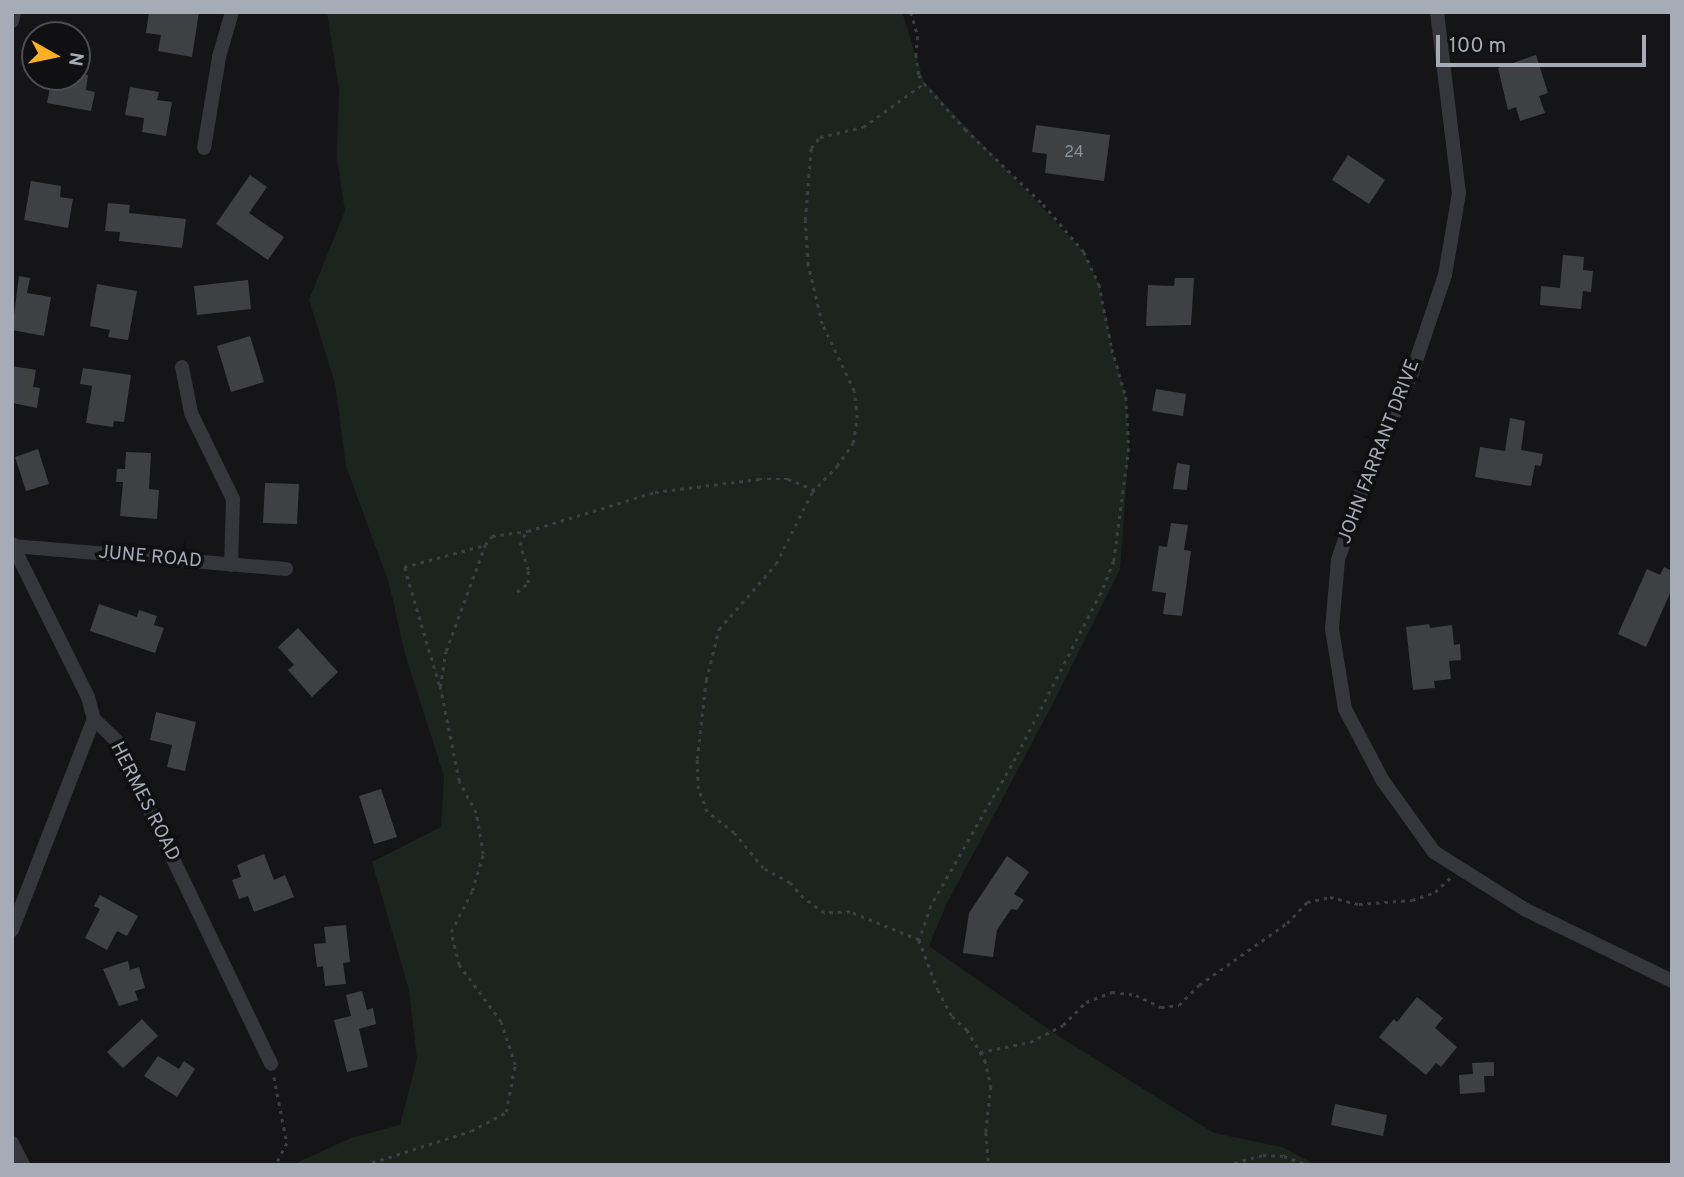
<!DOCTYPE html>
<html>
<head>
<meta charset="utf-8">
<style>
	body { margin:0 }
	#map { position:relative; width:1684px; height:1177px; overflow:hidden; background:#151517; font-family:Overpass,sans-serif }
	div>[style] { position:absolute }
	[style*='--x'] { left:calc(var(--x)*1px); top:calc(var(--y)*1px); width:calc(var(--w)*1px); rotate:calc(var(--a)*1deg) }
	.green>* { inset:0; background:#1c251d }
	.building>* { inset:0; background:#3e4044 }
	.path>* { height:2.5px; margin-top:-1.25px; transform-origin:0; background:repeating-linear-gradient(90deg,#3b3e43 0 3.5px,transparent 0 8.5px) }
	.minor>* { height:14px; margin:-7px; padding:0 7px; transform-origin:7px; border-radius:7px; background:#35373c }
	span { translate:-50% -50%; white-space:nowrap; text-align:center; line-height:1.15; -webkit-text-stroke:7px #101012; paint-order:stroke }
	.number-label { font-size:16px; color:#8b919b }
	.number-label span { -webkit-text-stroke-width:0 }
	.street-label { font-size:19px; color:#a5acb8 }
	.frame { position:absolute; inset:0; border:14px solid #a5acb8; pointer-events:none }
	.north { position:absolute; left:21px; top:21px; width:70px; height:70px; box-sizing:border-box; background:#101012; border:2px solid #4c4e54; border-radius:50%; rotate:99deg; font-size:19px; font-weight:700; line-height:28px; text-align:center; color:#a5acb8 }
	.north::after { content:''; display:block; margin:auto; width:24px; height:32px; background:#ffb025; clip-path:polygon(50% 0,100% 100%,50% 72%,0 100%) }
	.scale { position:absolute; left:1436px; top:35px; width:210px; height:32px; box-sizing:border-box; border:4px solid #a5acb8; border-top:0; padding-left:9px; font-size:21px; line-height:24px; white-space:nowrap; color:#a5acb8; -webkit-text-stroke:5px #101012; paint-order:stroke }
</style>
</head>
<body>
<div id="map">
	<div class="green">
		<i style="clip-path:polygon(327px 12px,902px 12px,924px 82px,1084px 252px,1099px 284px,1112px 349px,1126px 397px,1129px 448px,1120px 569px,1051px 707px,947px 903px,929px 946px,1060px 1037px,1214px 1133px,1282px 1147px,1316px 1165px,292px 1165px,351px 1138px,400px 1125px,417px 1059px,409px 990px,372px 862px,441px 827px,444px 776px,405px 654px,389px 583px,346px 466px,335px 383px,309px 300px,345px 211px,337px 159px,339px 89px)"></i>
	</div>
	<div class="building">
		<i style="clip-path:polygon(149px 12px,199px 12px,192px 57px,158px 51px,161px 35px,146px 33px)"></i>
		<i style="clip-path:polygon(1536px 55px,1548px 93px,1539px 96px,1545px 113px,1520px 121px,1516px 107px,1508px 110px,1498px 68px)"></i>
		<i style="clip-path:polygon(77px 73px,88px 75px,86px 90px,95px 92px,91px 111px,47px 103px,52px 77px,77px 77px)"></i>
		<i style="clip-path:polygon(130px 87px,159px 92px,157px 100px,172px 102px,166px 136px,142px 132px,144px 118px,125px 115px)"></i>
		<i style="clip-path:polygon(1036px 125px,1110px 135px,1104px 181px,1045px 173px,1047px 154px,1032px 152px)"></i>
		<i style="clip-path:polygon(1348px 155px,1385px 180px,1369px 204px,1332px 180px)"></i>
		<i style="clip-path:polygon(250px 175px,267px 187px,249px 213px,284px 237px,268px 260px,216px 224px)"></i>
		<i style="clip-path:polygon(31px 181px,61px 186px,60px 197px,73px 199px,68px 228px,24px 220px)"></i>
		<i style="clip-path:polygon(108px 203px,130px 205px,129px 213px,186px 219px,182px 248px,119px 241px,120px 232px,105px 231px)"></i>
		<i style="clip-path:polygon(1563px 255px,1584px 257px,1583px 270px,1593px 271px,1591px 292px,1583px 291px,1581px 309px,1540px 305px,1541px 286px,1560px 288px)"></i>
		<i style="clip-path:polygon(19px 276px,30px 278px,27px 293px,51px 297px,44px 336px,12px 330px)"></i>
		<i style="clip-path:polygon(1175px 278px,1194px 278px,1191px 325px,1146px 326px,1148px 285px,1174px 286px)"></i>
		<i style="clip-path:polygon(248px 280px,251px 309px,197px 315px,194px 286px)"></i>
		<i style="clip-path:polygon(97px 284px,137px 291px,128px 340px,108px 337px,110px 330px,90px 326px)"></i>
		<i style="clip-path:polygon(250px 336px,264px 382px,231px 392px,217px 346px)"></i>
		<i style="clip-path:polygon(12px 366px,36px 370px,33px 387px,40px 388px,37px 408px,12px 403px)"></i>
		<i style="clip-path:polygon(83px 368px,131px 375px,124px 422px,114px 421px,113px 427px,86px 423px,92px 386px,80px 384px)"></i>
		<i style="clip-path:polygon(1156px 389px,1186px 394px,1183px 416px,1152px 411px)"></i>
		<i style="clip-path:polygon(1510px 418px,1525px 421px,1521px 450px,1543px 454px,1541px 466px,1535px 465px,1531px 486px,1475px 477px,1480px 447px,1505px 451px)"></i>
		<i style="clip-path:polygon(38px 449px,49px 484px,26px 491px,15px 457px)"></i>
		<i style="clip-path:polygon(126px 452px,151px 453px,149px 489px,159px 490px,157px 519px,120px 516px,123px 482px,116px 482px,117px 469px,125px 469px)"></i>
		<i style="clip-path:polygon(1177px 463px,1190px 465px,1187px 490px,1173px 489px)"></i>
		<i style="clip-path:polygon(265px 483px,299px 484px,297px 524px,263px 523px)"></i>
		<i style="clip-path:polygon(1171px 523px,1188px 525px,1184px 550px,1191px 551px,1182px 616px,1163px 614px,1166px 593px,1152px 591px,1159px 546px,1167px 547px)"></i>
		<i style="clip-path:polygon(1664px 567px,1672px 571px,1672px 589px,1646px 647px,1618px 634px,1647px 569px,1660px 575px)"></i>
		<i style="clip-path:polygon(99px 604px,137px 617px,139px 610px,157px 616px,154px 625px,164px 628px,155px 653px,90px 631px)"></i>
		<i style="clip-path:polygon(1429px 624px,1430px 628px,1452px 625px,1454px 645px,1460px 644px,1461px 660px,1449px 661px,1451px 679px,1434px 681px,1435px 688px,1413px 690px,1406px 627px)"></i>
		<i style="clip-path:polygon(298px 628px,338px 672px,312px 697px,288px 670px,294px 665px,278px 647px)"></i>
		<i style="clip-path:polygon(156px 712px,196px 722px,185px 771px,167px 767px,172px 745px,150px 740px)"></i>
		<i style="clip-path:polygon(381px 789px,397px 837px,374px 844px,359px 796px)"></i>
		<i style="clip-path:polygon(264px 854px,274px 880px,285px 875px,294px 897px,254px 912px,248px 896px,239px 899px,232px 880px,241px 877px,237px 865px)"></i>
		<i style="clip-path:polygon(1007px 856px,1029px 872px,1014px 894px,1024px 900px,1017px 910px,1011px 909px,997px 930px,993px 957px,963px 953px,969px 913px)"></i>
		<i style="clip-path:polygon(100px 895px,138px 916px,127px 936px,117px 931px,107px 950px,85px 938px,100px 909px,94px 906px)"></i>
		<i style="clip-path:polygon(346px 925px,350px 962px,343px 963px,346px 984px,325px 986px,323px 966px,317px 967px,314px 944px,326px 943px,324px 927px)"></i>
		<i style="clip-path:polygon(128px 961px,130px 970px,139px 967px,145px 988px,135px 991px,138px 1000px,119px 1006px,103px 969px)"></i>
		<i style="clip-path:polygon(362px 991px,367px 1010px,373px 1008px,376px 1024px,359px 1029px,368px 1067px,347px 1072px,334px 1020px,351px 1016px,346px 995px)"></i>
		<i style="clip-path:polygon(1417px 997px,1443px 1018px,1435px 1028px,1457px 1047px,1441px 1067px,1436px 1063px,1426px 1075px,1379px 1037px,1394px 1019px,1397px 1022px)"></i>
		<i style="clip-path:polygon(142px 1019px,158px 1036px,123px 1068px,107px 1052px)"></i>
		<i style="clip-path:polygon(158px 1056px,179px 1069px,184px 1061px,195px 1069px,177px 1097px,144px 1076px)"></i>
		<i style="clip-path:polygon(1494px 1062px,1494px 1076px,1484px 1076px,1485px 1092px,1460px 1094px,1459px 1075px,1473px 1074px,1472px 1063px)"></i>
		<i style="clip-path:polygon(1335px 1104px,1387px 1115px,1383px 1136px,1331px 1125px)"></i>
	</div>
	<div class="path">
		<i style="--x:911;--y:12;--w:25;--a:74"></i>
		<i style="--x:918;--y:36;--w:18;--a:96"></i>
		<i style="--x:916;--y:54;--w:21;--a:82"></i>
		<i style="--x:919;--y:75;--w:9;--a:58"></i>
		<i style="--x:924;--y:83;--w:62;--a:48.3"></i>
		<i style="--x:965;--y:129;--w:108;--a:43.9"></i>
		<i style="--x:1043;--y:204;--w:63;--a:49.5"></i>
		<i style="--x:1084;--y:252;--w:35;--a:65"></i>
		<i style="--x:1099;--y:284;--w:66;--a:78.7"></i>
		<i style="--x:1112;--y:349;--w:50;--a:73.7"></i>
		<i style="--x:1126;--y:397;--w:51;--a:86.6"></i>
		<i style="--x:1129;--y:448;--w:114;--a:97.6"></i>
		<i style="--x:1114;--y:561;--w:35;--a:112"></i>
		<i style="--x:1101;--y:593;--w:186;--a:117.3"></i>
		<i style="--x:1016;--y:758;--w:171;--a:119.9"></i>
		<i style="--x:931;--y:906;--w:36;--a:109"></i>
		<i style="--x:919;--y:940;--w:53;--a:69.2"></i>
		<i style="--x:938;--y:990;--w:30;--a:62"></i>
		<i style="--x:952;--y:1016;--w:21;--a:43"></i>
		<i style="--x:967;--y:1030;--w:35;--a:59"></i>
		<i style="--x:985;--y:1060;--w:27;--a:77"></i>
		<i style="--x:991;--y:1086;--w:46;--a:96.2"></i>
		<i style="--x:986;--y:1132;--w:33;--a:85"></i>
		<i style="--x:517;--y:592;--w:14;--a:-39"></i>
		<i style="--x:528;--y:583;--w:13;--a:-90"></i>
		<i style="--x:528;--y:570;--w:26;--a:-108"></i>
		<i style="--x:520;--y:545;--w:15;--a:-67"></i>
		<i style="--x:439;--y:685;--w:123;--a:-106.5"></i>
		<i style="--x:404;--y:567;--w:84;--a:-15.2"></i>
		<i style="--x:919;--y:940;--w:74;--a:-157.9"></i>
		<i style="--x:850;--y:912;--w:26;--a:178"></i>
		<i style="--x:824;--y:913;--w:26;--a:-144"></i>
		<i style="--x:803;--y:898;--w:20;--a:-131"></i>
		<i style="--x:790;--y:883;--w:31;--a:-151"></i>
		<i style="--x:763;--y:868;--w:45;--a:-129.6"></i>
		<i style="--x:734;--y:833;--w:34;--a:-142"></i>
		<i style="--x:707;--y:812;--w:25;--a:-111"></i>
		<i style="--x:698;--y:789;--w:30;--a:-92"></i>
		<i style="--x:697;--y:759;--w:80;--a:-83.5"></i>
		<i style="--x:706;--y:680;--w:53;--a:-75.7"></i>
		<i style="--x:719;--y:629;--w:86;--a:-48.8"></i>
		<i style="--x:776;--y:564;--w:80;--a:-63.4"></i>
		<i style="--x:812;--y:492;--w:36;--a:-46"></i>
		<i style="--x:837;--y:466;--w:28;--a:-55"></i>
		<i style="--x:853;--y:443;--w:25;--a:-81"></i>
		<i style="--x:857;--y:418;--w:27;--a:-96"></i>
		<i style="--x:854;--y:391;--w:74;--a:-115.5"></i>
		<i style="--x:822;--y:324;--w:61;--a:-103.3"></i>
		<i style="--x:808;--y:265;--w:45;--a:-93.8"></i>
		<i style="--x:805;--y:220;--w:72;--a:-85.2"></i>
		<i style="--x:811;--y:148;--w:14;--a:-51"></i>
		<i style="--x:820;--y:137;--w:44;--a:-13.1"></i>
		<i style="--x:863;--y:127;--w:74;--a:-35.6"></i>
		<i style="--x:980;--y:1052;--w:51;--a:-11.3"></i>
		<i style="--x:1030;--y:1042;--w:37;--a:-27"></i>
		<i style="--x:1063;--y:1025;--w:33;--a:-45"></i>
		<i style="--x:1086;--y:1002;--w:28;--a:-21"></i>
		<i style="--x:1112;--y:992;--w:24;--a:7"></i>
		<i style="--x:1136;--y:995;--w:28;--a:26"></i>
		<i style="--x:1161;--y:1007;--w:18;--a:-6"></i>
		<i style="--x:1179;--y:1005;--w:28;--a:-45"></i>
		<i style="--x:1199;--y:985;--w:108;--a:-35.2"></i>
		<i style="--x:1287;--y:923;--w:29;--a:-46"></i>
		<i style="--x:1307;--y:902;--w:24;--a:-12"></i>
		<i style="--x:1330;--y:897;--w:30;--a:14"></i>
		<i style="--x:1359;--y:904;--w:53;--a:-4.3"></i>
		<i style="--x:1412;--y:900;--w:24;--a:-19"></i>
		<i style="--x:1435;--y:892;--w:22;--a:-43"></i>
		<i style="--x:274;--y:1077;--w:67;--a:78.9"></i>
		<i style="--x:287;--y:1143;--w:25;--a:117"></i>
		<i style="--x:364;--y:1165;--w:112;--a:-17.6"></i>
		<i style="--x:471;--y:1131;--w:40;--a:-28"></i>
		<i style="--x:506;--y:1112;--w:48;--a:-79.2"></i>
		<i style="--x:515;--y:1065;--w:45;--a:-108"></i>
		<i style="--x:501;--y:1022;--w:71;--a:-126.4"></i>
		<i style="--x:459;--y:965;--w:34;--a:-104"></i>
		<i style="--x:451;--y:932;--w:46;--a:-62.9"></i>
		<i style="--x:472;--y:891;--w:39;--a:-73"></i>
		<i style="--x:483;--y:854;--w:42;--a:-99.7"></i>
		<i style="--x:476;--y:813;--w:36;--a:-118"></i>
		<i style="--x:459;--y:781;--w:96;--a:-101.4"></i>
		<i style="--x:440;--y:687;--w:36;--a:-81"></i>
		<i style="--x:446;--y:651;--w:113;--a:-69.8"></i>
		<i style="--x:485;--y:545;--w:11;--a:-52"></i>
		<i style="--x:492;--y:536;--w:36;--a:-8"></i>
		<i style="--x:528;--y:531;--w:133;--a:-17.1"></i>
		<i style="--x:655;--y:492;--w:105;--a:-7.1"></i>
		<i style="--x:759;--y:479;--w:29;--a:0"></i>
		<i style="--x:788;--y:479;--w:29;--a:22"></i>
		<i style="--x:1226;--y:1165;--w:38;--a:-15"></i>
		<i style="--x:1263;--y:1155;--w:21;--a:3"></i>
		<i style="--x:1284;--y:1156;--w:26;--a:21"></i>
	</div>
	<div class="minor">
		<i style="--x:1437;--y:12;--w:182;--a:83.1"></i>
		<i style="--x:1459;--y:193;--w:83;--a:99.7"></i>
		<i style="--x:1445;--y:275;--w:103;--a:108.6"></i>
		<i style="--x:1412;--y:373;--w:115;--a:113.7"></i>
		<i style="--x:1366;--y:478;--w:87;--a:108.9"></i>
		<i style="--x:1338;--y:560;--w:69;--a:95"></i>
		<i style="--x:1332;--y:629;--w:81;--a:80.8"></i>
		<i style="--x:1345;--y:709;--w:81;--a:62.2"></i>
		<i style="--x:1383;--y:781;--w:87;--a:54.3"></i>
		<i style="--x:1434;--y:852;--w:109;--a:32.2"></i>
		<i style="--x:1526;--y:910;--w:162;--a:25.9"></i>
		<i style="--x:12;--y:21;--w:9;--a:-77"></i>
		<i style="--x:204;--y:148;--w:92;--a:-80.6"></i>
		<i style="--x:219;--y:57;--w:47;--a:-73.9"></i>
		<i style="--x:182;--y:367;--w:47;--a:78.9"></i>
		<i style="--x:191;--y:413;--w:96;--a:64"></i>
		<i style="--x:233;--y:499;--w:66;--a:91.7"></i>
		<i style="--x:12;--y:544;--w:171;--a:63.6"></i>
		<i style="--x:88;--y:697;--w:23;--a:75"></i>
		<i style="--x:94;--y:719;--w:30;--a:44"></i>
		<i style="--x:116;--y:740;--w:359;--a:64.4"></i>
		<i style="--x:13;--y:546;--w:274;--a:4.8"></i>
		<i style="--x:12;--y:930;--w:226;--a:-68.8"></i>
		<i style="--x:12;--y:1143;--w:25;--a:63"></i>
	</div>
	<div class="number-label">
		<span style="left:1074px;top:153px">24</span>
	</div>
	<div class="street-label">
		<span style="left:1380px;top:452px;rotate:-69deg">JOHN FARRANT DRIVE</span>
		<span style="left:150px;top:558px;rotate:5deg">JUNE ROAD</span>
		<span style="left:144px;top:802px;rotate:63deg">HERMES ROAD</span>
	</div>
	<div class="frame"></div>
	<div class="north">N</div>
	<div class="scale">100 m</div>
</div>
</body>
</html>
